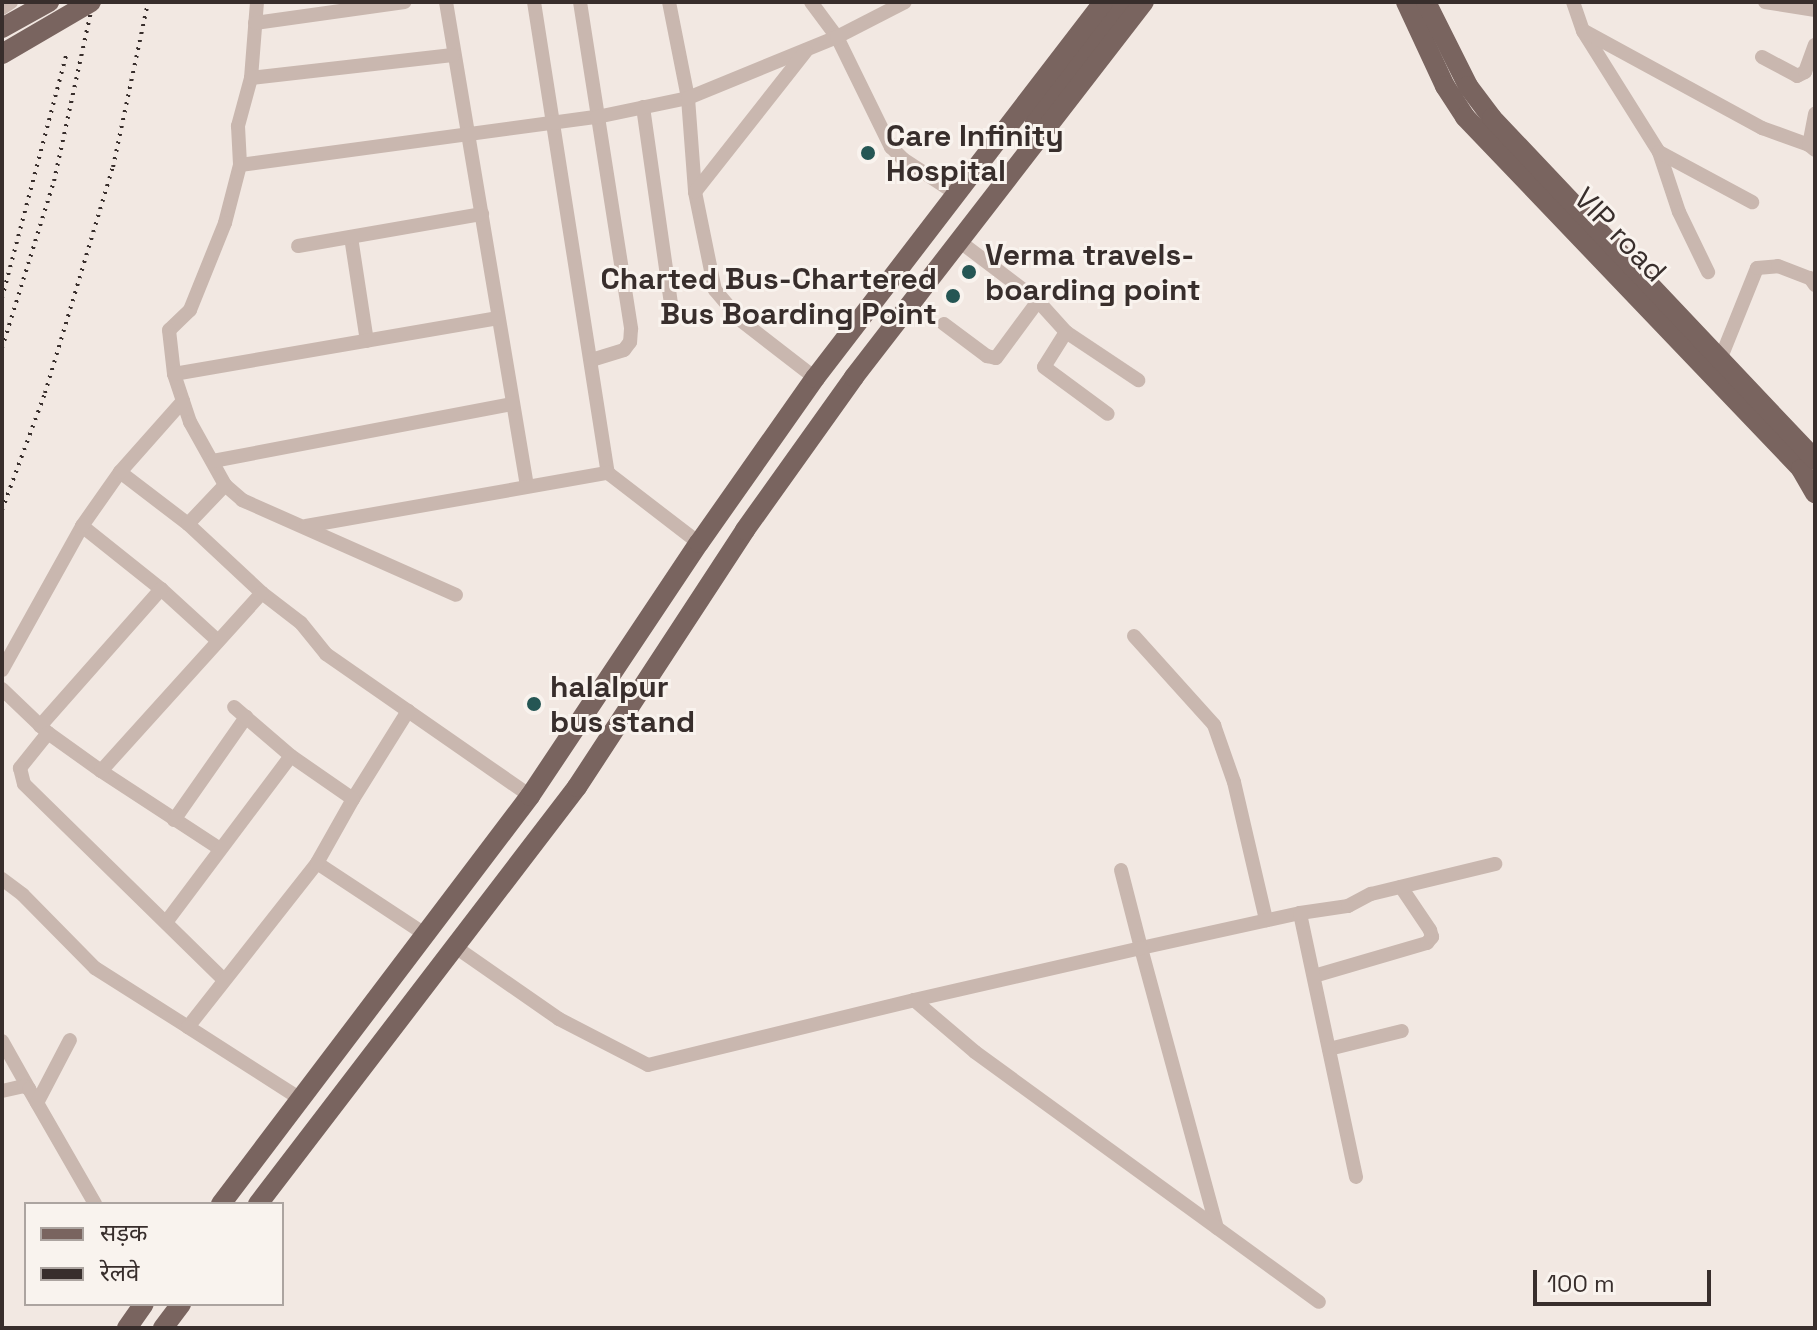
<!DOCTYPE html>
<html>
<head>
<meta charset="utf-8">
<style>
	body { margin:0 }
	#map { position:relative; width:1817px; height:1330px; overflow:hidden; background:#f2e8e2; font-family:"Space Grotesk","Noto Sans Devanagari",sans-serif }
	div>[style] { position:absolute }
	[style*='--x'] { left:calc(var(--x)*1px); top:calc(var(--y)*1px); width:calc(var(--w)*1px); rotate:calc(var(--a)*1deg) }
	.street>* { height:14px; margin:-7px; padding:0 7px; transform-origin:7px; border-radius:7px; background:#c9b7af }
	.primary>* { height:20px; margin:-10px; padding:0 10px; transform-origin:10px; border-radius:10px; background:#79645f }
	.rail>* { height:4px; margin-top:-2px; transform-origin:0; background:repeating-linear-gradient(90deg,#382e2c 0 2px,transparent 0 8px) }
	.primary-bridge>* { height:20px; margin:-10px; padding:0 10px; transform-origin:10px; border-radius:10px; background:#79645f }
	.dots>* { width:22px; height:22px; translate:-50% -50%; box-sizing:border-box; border:4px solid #f9f3ee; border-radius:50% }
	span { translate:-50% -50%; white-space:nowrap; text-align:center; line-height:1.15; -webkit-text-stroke:6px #f9f3ee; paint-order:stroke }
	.poi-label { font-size:30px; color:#382e2c; font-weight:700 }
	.left { translate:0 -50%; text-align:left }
	.right { translate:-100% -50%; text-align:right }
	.street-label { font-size:30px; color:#382e2c }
	.frame { position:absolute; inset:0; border:4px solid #382e2c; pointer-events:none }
	.legend { position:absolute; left:24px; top:1202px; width:260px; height:104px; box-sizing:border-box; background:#f9f3ee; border:2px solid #aca4a0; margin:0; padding:10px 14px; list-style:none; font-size:24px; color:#382e2c }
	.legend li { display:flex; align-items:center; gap:16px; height:40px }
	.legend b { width:40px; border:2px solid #aca4a0 }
	.scale { position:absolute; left:1533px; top:1270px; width:178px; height:36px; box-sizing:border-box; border:4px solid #382e2c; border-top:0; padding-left:10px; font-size:24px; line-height:28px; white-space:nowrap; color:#382e2c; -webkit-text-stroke:6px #f9f3ee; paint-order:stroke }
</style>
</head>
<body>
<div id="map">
	<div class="street">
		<i style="--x:257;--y:2;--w:76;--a:94.5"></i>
		<i style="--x:251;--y:78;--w:50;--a:105.2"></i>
		<i style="--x:238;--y:126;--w:39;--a:87"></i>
		<i style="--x:240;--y:165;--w:60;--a:104.5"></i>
		<i style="--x:225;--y:223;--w:94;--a:111.9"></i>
		<i style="--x:190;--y:310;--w:29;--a:136"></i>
		<i style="--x:169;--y:330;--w:44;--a:83.5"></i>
		<i style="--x:174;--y:374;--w:51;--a:71.6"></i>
		<i style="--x:190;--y:422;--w:72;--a:60.9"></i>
		<i style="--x:225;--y:485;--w:23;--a:41"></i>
		<i style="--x:242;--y:500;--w:234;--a:23.9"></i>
		<i style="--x:446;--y:2;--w:489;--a:80.5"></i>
		<i style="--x:534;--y:2;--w:477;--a:81.1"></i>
		<i style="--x:608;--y:473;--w:115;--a:37.6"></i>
		<i style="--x:580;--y:2;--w:331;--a:81.1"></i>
		<i style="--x:631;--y:329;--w:13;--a:94"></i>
		<i style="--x:630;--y:342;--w:10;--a:127"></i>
		<i style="--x:624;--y:350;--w:34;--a:163"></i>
		<i style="--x:669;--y:2;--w:98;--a:78.8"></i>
		<i style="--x:688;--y:98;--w:94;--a:85.7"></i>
		<i style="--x:695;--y:192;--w:100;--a:78.5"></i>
		<i style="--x:715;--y:290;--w:38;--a:50"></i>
		<i style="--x:739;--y:319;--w:96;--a:37.8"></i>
		<i style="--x:811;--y:2;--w:44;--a:53.4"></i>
		<i style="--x:837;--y:37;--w:123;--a:63.9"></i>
		<i style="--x:891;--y:147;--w:17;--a:45"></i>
		<i style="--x:903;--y:159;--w:62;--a:33.2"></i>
		<i style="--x:1573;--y:2;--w:31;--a:71"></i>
		<i style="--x:1583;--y:31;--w:143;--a:57.9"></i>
		<i style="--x:1659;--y:152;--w:63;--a:71.6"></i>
		<i style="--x:1679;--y:212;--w:67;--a:64.2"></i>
		<i style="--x:1765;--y:2;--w:51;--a:9.1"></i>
		<i style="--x:2;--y:8;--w:11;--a:-34"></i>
		<i style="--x:255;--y:23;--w:151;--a:-8"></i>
		<i style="--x:1584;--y:31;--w:203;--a:28.6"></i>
		<i style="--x:1762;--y:128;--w:50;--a:19.9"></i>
		<i style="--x:1762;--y:57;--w:40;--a:28"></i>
		<i style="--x:1797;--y:76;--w:9;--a:-27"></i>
		<i style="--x:1805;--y:72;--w:29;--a:-70"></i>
		<i style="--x:251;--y:78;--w:203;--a:-6.5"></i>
		<i style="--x:643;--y:107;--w:207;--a:81.9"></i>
		<i style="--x:1815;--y:150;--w:8;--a:-140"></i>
		<i style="--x:1809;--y:145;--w:32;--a:-79"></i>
		<i style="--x:1659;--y:152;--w:106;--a:28.3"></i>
		<i style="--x:240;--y:165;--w:360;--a:-7.7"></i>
		<i style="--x:597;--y:117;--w:93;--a:-11.8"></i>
		<i style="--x:688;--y:98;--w:161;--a:-22.3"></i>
		<i style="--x:837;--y:37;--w:76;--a:-27.2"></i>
		<i style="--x:695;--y:192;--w:179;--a:-51.8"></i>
		<i style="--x:351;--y:237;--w:105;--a:81.3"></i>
		<i style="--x:959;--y:241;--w:99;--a:37.2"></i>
		<i style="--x:1038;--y:301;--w:42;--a:47.9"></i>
		<i style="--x:1066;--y:332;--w:87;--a:33.7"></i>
		<i style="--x:298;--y:246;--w:187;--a:-9.9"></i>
		<i style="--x:944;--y:324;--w:54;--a:36.7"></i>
		<i style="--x:987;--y:356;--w:9;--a:13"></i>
		<i style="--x:996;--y:358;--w:71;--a:-53.6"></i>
		<i style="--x:1066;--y:332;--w:41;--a:122.2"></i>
		<i style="--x:1044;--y:367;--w:79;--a:36.3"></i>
		<i style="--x:1720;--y:360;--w:99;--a:-68.1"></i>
		<i style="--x:1757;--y:268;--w:21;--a:-5"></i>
		<i style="--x:1778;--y:266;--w:34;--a:21"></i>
		<i style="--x:1810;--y:278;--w:9;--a:54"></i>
		<i style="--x:174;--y:374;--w:329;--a:-9.8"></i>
		<i style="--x:213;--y:461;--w:305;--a:-10.8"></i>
		<i style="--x:120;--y:472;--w:86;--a:37.4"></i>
		<i style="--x:188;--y:524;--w:101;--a:43"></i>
		<i style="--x:262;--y:593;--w:49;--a:37.6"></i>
		<i style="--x:301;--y:623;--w:40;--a:51"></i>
		<i style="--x:326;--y:654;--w:249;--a:34.8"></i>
		<i style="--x:188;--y:524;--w:54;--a:-46.5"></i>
		<i style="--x:82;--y:526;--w:101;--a:38.6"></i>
		<i style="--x:161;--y:589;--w:77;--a:42.4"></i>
		<i style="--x:306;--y:526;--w:307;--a:-10"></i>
		<i style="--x:1134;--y:636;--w:120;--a:48"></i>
		<i style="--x:1214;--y:725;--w:60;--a:70.7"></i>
		<i style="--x:1234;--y:782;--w:142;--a:76.9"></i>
		<i style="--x:2;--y:670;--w:165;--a:-60.9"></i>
		<i style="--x:82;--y:526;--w:66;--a:-54.9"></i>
		<i style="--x:120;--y:472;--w:95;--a:-48.4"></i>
		<i style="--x:2;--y:689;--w:64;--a:43.7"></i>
		<i style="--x:48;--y:733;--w:65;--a:35.6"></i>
		<i style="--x:101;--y:771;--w:142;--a:33.2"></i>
		<i style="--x:40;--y:726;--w:183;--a:-48.5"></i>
		<i style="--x:48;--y:733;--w:45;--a:128.7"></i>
		<i style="--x:20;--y:768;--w:16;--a:76"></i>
		<i style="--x:24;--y:784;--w:280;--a:44.4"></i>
		<i style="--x:101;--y:771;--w:240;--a:-47.9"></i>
		<i style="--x:353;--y:799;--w:104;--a:-58"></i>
		<i style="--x:174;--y:820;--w:126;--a:-55"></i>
		<i style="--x:317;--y:863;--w:131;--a:33.4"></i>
		<i style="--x:1121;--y:870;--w:81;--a:75.6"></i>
		<i style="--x:1141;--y:948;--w:163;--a:-12.4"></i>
		<i style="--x:2;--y:879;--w:26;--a:37"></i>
		<i style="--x:23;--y:895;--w:103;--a:45.4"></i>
		<i style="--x:95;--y:968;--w:110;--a:32.4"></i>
		<i style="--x:188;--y:1027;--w:209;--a:-51.8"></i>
		<i style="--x:317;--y:863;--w:73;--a:-60.6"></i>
		<i style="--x:353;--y:799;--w:75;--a:-145.3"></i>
		<i style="--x:291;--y:756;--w:75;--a:-139.3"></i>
		<i style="--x:167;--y:921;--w:206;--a:-53.1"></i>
		<i style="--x:454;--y:946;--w:128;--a:34.8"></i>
		<i style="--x:559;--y:1019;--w:100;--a:27.3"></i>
		<i style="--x:648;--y:1065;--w:274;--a:-13.7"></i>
		<i style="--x:1314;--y:976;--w:118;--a:-16.3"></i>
		<i style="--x:1427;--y:943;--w:8;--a:-50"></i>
		<i style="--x:1432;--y:937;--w:7;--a:-106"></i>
		<i style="--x:1430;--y:930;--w:52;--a:-124"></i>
		<i style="--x:188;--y:1027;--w:135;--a:32.6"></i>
		<i style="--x:2;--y:1041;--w:55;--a:60.6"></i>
		<i style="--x:1329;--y:1049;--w:75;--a:-13.9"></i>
		<i style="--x:2;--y:1091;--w:23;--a:-13"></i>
		<i style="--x:24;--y:1086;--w:6;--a:31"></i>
		<i style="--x:29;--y:1089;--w:133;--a:60.1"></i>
		<i style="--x:37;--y:1103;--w:71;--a:-62.4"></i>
		<i style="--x:1356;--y:1177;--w:270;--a:-102"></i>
		<i style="--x:1300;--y:913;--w:49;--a:-8.3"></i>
		<i style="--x:1348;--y:906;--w:26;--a:-28"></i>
		<i style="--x:1371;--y:894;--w:128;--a:-13.6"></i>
		<i style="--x:1217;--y:1228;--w:290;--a:-105.2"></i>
		<i style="--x:1141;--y:948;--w:233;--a:167.1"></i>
		<i style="--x:914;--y:1000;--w:80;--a:40.4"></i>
		<i style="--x:975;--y:1052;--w:425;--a:36"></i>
	</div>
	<div class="primary">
		<i style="--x:1406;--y:2;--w:93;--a:65.1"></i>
		<i style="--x:1445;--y:86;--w:37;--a:57"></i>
		<i style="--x:1465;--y:117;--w:487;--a:46.3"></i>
		<i style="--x:1801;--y:469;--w:28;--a:60"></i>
		<i style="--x:1426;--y:2;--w:94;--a:63.4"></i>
		<i style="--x:1468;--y:86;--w:40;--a:53"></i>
		<i style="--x:1492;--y:118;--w:470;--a:46.6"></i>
		<i style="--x:2;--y:28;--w:54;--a:-29"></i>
		<i style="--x:1035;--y:121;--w:149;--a:-53.2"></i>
		<i style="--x:221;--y:1204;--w:512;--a:-52.86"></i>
		<i style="--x:530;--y:796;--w:304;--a:-56.3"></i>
		<i style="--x:699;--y:543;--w:202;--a:-54.9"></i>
		<i style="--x:815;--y:378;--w:474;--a:-52.5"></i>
		<i style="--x:258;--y:1204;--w:525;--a:-52.58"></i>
		<i style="--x:577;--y:787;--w:307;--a:-56.8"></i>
		<i style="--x:745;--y:530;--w:188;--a:-54.5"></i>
		<i style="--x:854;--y:377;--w:474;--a:-52.3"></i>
		<i style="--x:127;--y:1328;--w:29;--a:-55"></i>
		<i style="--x:163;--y:1328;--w:30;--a:-53"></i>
	</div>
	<div class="rail">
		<i style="--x:2;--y:298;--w:254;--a:-75.2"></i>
		<i style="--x:2;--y:348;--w:175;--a:-72.7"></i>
		<i style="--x:54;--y:181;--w:183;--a:-77.7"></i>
		<i style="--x:2;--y:510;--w:125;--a:-69.8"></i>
		<i style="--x:45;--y:393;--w:236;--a:-73.3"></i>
		<i style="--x:113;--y:167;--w:169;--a:-78"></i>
	</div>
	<div class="primary-bridge">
		<i style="--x:2;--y:54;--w:103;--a:-30.3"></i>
	</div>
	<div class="dots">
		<i style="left:868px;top:153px;background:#255654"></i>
		<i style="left:969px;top:272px;background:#255654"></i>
		<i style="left:953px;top:296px;background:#255654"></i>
		<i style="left:534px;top:704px;background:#255654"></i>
	</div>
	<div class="poi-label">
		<span class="left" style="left:886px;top:153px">Care Infinity<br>Hospital</span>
		<span class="left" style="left:985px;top:272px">Verma travels-<br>boarding point</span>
		<span class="right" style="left:937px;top:296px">Charted Bus-Chartered<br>Bus Boarding Point</span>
		<span class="left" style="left:550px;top:704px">halalpur<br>bus stand</span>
	</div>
	<div class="street-label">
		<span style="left:1620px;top:235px;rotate:46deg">VIP road</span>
	</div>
	<div class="frame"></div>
	<ul class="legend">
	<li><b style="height:10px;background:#79645f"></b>सड़क</li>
	<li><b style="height:10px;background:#382e2c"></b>रेलवे</li>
	</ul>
	<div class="scale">100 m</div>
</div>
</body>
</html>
